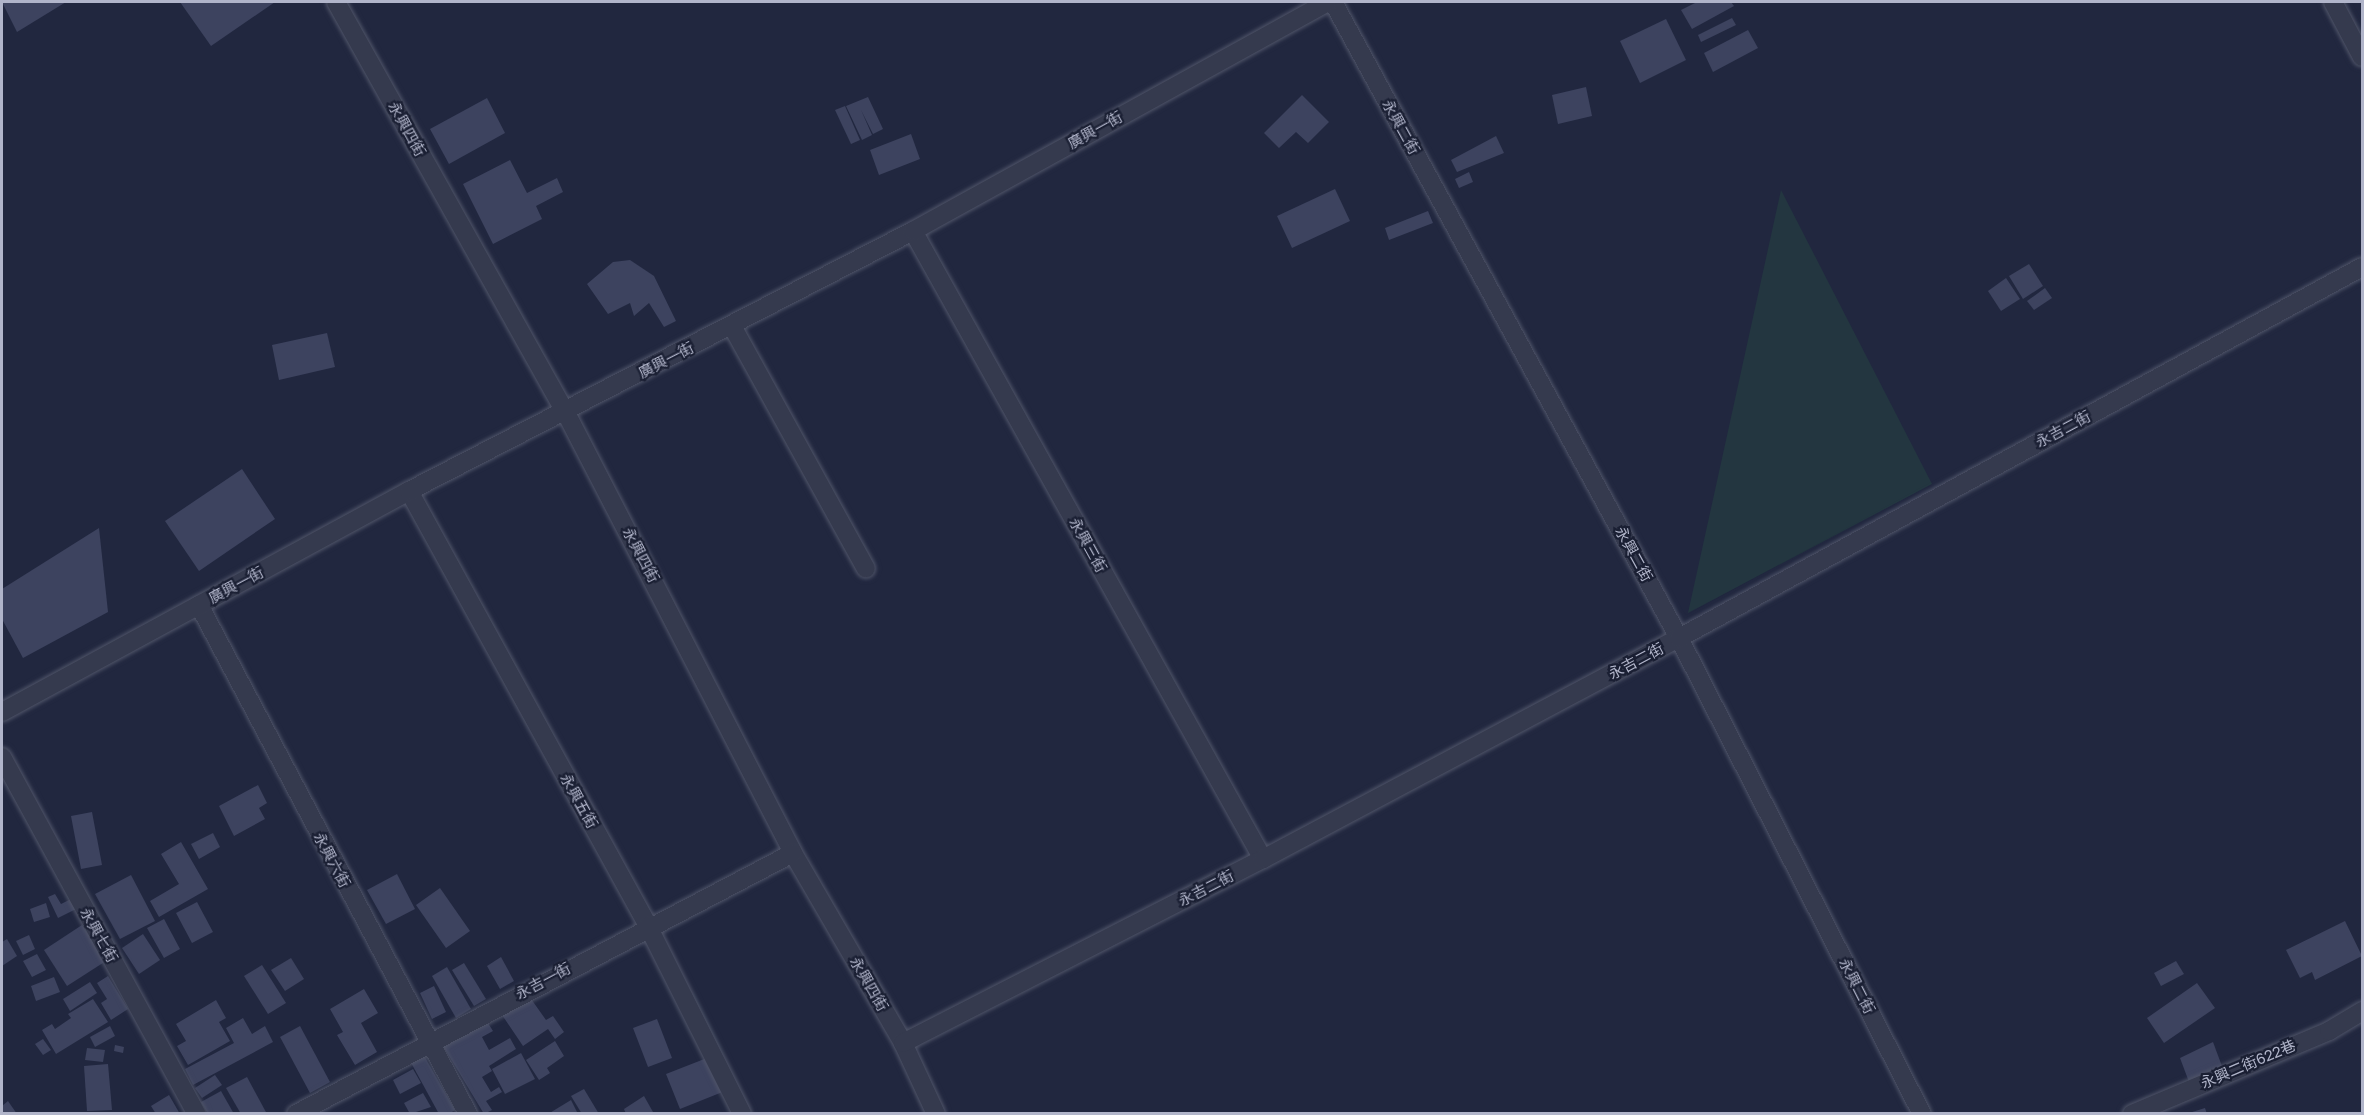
<!DOCTYPE html>
<html>
<head>
<meta charset="utf-8">
<style>
	body { margin:0 }
	#map { position:relative; width:2364px; height:1115px; overflow:hidden; background:#21273f; font-family:"Golos Text","Noto Sans TC",sans-serif }
	div>[style] { position:absolute }
	[style*='--x'] { left:calc(var(--x)*1px); top:calc(var(--y)*1px); width:calc(var(--w)*1px); rotate:calc(var(--a)*1deg) }
	.green>* { inset:0; background:#233640 }
	.building>* { inset:0; background:#3d435f }
	.roads { filter:drop-shadow(0 0 2px #505569) drop-shadow(0 0 2px #505569) }
	.minor>* { height:18px; margin:-9px; padding:0 9px; transform-origin:9px; border-radius:9px; background:#353a4e }
	span { translate:-50% -50%; white-space:nowrap; text-align:center; line-height:1.15; -webkit-text-stroke:4.5px #1a1f33; paint-order:stroke }
	.street-label { font-size:15px; color:#b1b5ca }
	.frame { position:absolute; inset:0; border:3px solid #b1b5ca; pointer-events:none }
</style>
</head>
<body>
<div id="map">
	<div class="green">
		<i style="clip-path:polygon(1781px 190px,1932px 484px,1688px 613px)"></i>
	</div>
	<div class="building">
		<i style="clip-path:polygon(2px 2px,66px 2px,17px 32px)"></i>
		<i style="clip-path:polygon(180px 2px,275px 2px,211px 46px)"></i>
		<i style="clip-path:polygon(1697px 2px,1731px 2px,1734px 6px,1692px 29px,1681px 10px)"></i>
		<i style="clip-path:polygon(1732px 18px,1736px 25px,1701px 42px,1698px 35px)"></i>
		<i style="clip-path:polygon(1666px 19px,1686px 60px,1640px 83px,1620px 41px)"></i>
		<i style="clip-path:polygon(1748px 30px,1758px 48px,1713px 72px,1704px 53px)"></i>
		<i style="clip-path:polygon(1586px 87px,1592px 116px,1558px 124px,1552px 95px)"></i>
		<i style="clip-path:polygon(1302px 95px,1329px 122px,1308px 143px,1296px 132px,1279px 148px,1264px 133px)"></i>
		<i style="clip-path:polygon(868px 97px,883px 129px,873px 134px,861px 110px,872px 135px,862px 140px,846px 106px)"></i>
		<i style="clip-path:polygon(487px 98px,505px 133px,449px 164px,430px 129px)"></i>
		<i style="clip-path:polygon(845px 106px,860px 140px,851px 144px,835px 110px)"></i>
		<i style="clip-path:polygon(911px 134px,920px 159px,879px 175px,870px 150px)"></i>
		<i style="clip-path:polygon(1496px 136px,1504px 153px,1457px 172px,1451px 160px)"></i>
		<i style="clip-path:polygon(510px 160px,527px 193px,557px 178px,563px 192px,536px 206px,542px 219px,493px 244px,463px 184px)"></i>
		<i style="clip-path:polygon(1469px 172px,1473px 182px,1459px 188px,1455px 179px)"></i>
		<i style="clip-path:polygon(1335px 189px,1350px 221px,1292px 248px,1277px 216px)"></i>
		<i style="clip-path:polygon(1428px 211px,1433px 223px,1389px 240px,1385px 228px)"></i>
		<i style="clip-path:polygon(630px 260px,654px 276px,676px 321px,664px 327px,649px 303px,634px 316px,630px 303px,608px 314px,587px 284px,613px 262px)"></i>
		<i style="clip-path:polygon(2029px 264px,2043px 286px,2023px 299px,2009px 276px)"></i>
		<i style="clip-path:polygon(2006px 278px,2020px 299px,2001px 311px,1988px 291px)"></i>
		<i style="clip-path:polygon(2045px 288px,2052px 298px,2034px 310px,2027px 301px)"></i>
		<i style="clip-path:polygon(327px 333px,335px 367px,279px 380px,272px 345px)"></i>
		<i style="clip-path:polygon(242px 469px,275px 519px,199px 571px,165px 521px)"></i>
		<i style="clip-path:polygon(99px 528px,108px 612px,23px 658px,2px 619px,2px 589px)"></i>
		<i style="clip-path:polygon(258px 785px,267px 803px,259px 808px,265px 819px,234px 836px,219px 806px)"></i>
		<i style="clip-path:polygon(92px 812px,102px 865px,81px 869px,71px 816px)"></i>
		<i style="clip-path:polygon(213px 833px,220px 847px,199px 859px,191px 844px)"></i>
		<i style="clip-path:polygon(181px 842px,208px 889px,159px 917px,150px 901px,179px 884px,161px 854px)"></i>
		<i style="clip-path:polygon(397px 874px,415px 909px,386px 924px,367px 890px)"></i>
		<i style="clip-path:polygon(131px 875px,155px 921px,120px 939px,95px 894px)"></i>
		<i style="clip-path:polygon(440px 888px,470px 931px,446px 948px,416px 905px)"></i>
		<i style="clip-path:polygon(55px 894px,61px 904px,71px 899px,76px 909px,58px 918px,48px 897px)"></i>
		<i style="clip-path:polygon(197px 902px,213px 932px,192px 943px,176px 913px)"></i>
		<i style="clip-path:polygon(46px 903px,50px 917px,34px 922px,30px 909px)"></i>
		<i style="clip-path:polygon(164px 919px,180px 949px,164px 958px,147px 928px)"></i>
		<i style="clip-path:polygon(2345px 921px,2362px 956px,2315px 980px,2312px 972px,2300px 978px,2286px 950px)"></i>
		<i style="clip-path:polygon(82px 925px,106px 961px,67px 986px,44px 950px)"></i>
		<i style="clip-path:polygon(143px 934px,160px 960px,139px 974px,122px 948px)"></i>
		<i style="clip-path:polygon(29px 935px,35px 949px,23px 955px,16px 941px)"></i>
		<i style="clip-path:polygon(7px 939px,17px 956px,2px 966px,2px 942px)"></i>
		<i style="clip-path:polygon(37px 954px,46px 970px,32px 977px,23px 961px)"></i>
		<i style="clip-path:polygon(501px 957px,514px 981px,500px 989px,487px 966px)"></i>
		<i style="clip-path:polygon(291px 958px,304px 979px,285px 991px,271px 970px)"></i>
		<i style="clip-path:polygon(2176px 961px,2184px 974px,2161px 986px,2154px 973px)"></i>
		<i style="clip-path:polygon(464px 963px,486px 999px,474px 1006px,452px 970px)"></i>
		<i style="clip-path:polygon(262px 965px,286px 1003px,268px 1014px,244px 976px)"></i>
		<i style="clip-path:polygon(447px 967px,471px 1009px,456px 1018px,432px 976px)"></i>
		<i style="clip-path:polygon(108px 976px,128px 1009px,111px 1020px,101px 1003px,107px 999px,97px 983px)"></i>
		<i style="clip-path:polygon(54px 977px,60px 992px,36px 1001px,31px 986px)"></i>
		<i style="clip-path:polygon(90px 982px,97px 993px,70px 1011px,63px 999px)"></i>
		<i style="clip-path:polygon(2197px 983px,2215px 1008px,2164px 1043px,2147px 1018px)"></i>
		<i style="clip-path:polygon(434px 986px,446px 1012px,432px 1019px,420px 993px)"></i>
		<i style="clip-path:polygon(364px 989px,378px 1013px,361px 1023px,377px 1052px,355px 1065px,337px 1035px,343px 1032px,330px 1009px)"></i>
		<i style="clip-path:polygon(529px 996px,546px 1020px,553px 1016px,564px 1032px,555px 1039px,548px 1029px,523px 1046px,498px 1009px)"></i>
		<i style="clip-path:polygon(93px 999px,108px 1022px,56px 1054px,42px 1030px,52px 1024px,55px 1029px,71px 1018px,68px 1014px)"></i>
		<i style="clip-path:polygon(216px 1000px,226px 1018px,219px 1022px,230px 1041px,188px 1065px,177px 1046px,186px 1041px,176px 1024px)"></i>
		<i style="clip-path:polygon(243px 1018px,252px 1034px,265px 1026px,273px 1042px,193px 1085px,185px 1069px,234px 1043px,226px 1028px)"></i>
		<i style="clip-path:polygon(657px 1019px,672px 1058px,648px 1067px,633px 1028px)"></i>
		<i style="clip-path:polygon(486px 1020px,493px 1031px,482px 1037px,489px 1050px,510px 1038px,516px 1049px,489px 1066px,492px 1071px,482px 1077px,491px 1092px,499px 1087px,502px 1092px,486px 1101px,492px 1110px,484px 1114px,443px 1046px)"></i>
		<i style="clip-path:polygon(110px 1026px,115px 1036px,95px 1047px,90px 1037px)"></i>
		<i style="clip-path:polygon(300px 1026px,330px 1082px,310px 1093px,280px 1037px)"></i>
		<i style="clip-path:polygon(43px 1039px,51px 1050px,43px 1055px,35px 1044px)"></i>
		<i style="clip-path:polygon(555px 1041px,564px 1056px,547px 1068px,550px 1073px,539px 1080px,526px 1060px)"></i>
		<i style="clip-path:polygon(2213px 1042px,2223px 1069px,2189px 1082px,2180px 1058px)"></i>
		<i style="clip-path:polygon(115px 1045px,124px 1047px,123px 1053px,114px 1051px)"></i>
		<i style="clip-path:polygon(87px 1048px,105px 1050px,103px 1062px,85px 1060px)"></i>
		<i style="clip-path:polygon(422px 1052px,455px 1110px,449px 1114px,439px 1114px,409px 1059px)"></i>
		<i style="clip-path:polygon(521px 1053px,535px 1079px,505px 1094px,492px 1069px)"></i>
		<i style="clip-path:polygon(712px 1056px,725px 1091px,680px 1109px,666px 1074px)"></i>
		<i style="clip-path:polygon(108px 1064px,112px 1110px,87px 1111px,84px 1066px)"></i>
		<i style="clip-path:polygon(413px 1069px,421px 1083px,400px 1094px,393px 1080px)"></i>
		<i style="clip-path:polygon(215px 1075px,222px 1085px,202px 1098px,195px 1088px)"></i>
		<i style="clip-path:polygon(247px 1077px,267px 1114px,241px 1114px,226px 1088px)"></i>
		<i style="clip-path:polygon(584px 1089px,599px 1114px,582px 1114px,571px 1096px)"></i>
		<i style="clip-path:polygon(221px 1091px,234px 1114px,208px 1114px,201px 1102px)"></i>
		<i style="clip-path:polygon(423px 1093px,431px 1107px,410px 1114px,404px 1103px)"></i>
		<i style="clip-path:polygon(169px 1095px,180px 1114px,156px 1114px,151px 1106px)"></i>
		<i style="clip-path:polygon(644px 1096px,653px 1112px,626px 1114px,624px 1109px)"></i>
		<i style="clip-path:polygon(571px 1100px,578px 1114px,548px 1114px)"></i>
		<i style="clip-path:polygon(8px 1101px,17px 1114px,2px 1114px,2px 1106px)"></i>
		<i style="clip-path:polygon(2205px 1108px,2207px 1114px,2189px 1114px,2189px 1113px)"></i>
	</div>
	<div class="roads">
		<div class="minor">
			<i style="--x:336;--y:2;--w:469;--a:60.8"></i>
			<i style="--x:565;--y:411;--w:497;--a:62.7"></i>
			<i style="--x:793;--y:853;--w:220;--a:59.9"></i>
			<i style="--x:903;--y:1043;--w:78;--a:65.1"></i>
			<i style="--x:1333;--y:2;--w:724;--a:61.45"></i>
			<i style="--x:1679;--y:638;--w:534;--a:62.96"></i>
			<i style="--x:2333;--y:2;--w:62;--a:62.2"></i>
			<i style="--x:913;--y:231;--w:719;--a:60.87"></i>
			<i style="--x:732;--y:326;--w:277;--a:61.1"></i>
			<i style="--x:409;--y:491;--w:496;--a:61.2"></i>
			<i style="--x:648;--y:926;--w:210;--a:63.4"></i>
			<i style="--x:199;--y:605;--w:576;--a:62.14"></i>
			<i style="--x:2;--y:712;--w:463;--a:-28.5"></i>
			<i style="--x:409;--y:491;--w:567;--a:-27.29"></i>
			<i style="--x:913;--y:231;--w:473;--a:-28.9"></i>
			<i style="--x:2;--y:757;--w:407;--a:61.4"></i>
			<i style="--x:903;--y:1043;--w:404;--a:-27.1"></i>
			<i style="--x:1263;--y:859;--w:471;--a:-28"></i>
			<i style="--x:1679;--y:638;--w:777;--a:-28.51"></i>
			<i style="--x:296;--y:1114;--w:561;--a:-27.71"></i>
			<i style="--x:2132;--y:1114;--w:214;--a:-22.8"></i>
			<i style="--x:2329;--y:1031;--w:39;--a:-31"></i>
		</div>
	</div>
	<div class="street-label">
		<span style="left:1401px;top:127px;rotate:61deg">永興二街</span>
		<span style="left:407px;top:129px;rotate:61deg">永興四街</span>
		<span style="left:1095px;top:130px;rotate:-29deg">廣興一街</span>
		<span style="left:666px;top:360px;rotate:-27deg">廣興一街</span>
		<span style="left:2063px;top:429px;rotate:-28deg">永吉二街</span>
		<span style="left:1088px;top:545px;rotate:61deg">永興三街</span>
		<span style="left:1634px;top:554px;rotate:61deg">永興二街</span>
		<span style="left:641px;top:555px;rotate:62deg">永興四街</span>
		<span style="left:236px;top:585px;rotate:-28deg">廣興一街</span>
		<span style="left:1636px;top:661px;rotate:-28deg">永吉二街</span>
		<span style="left:579px;top:801px;rotate:61deg">永興五街</span>
		<span style="left:332px;top:860px;rotate:62deg">永興六街</span>
		<span style="left:1206px;top:888px;rotate:-27deg">永吉二街</span>
		<span style="left:99px;top:935px;rotate:61deg">永興七街</span>
		<span style="left:543px;top:981px;rotate:-28deg">永吉一街</span>
		<span style="left:869px;top:984px;rotate:60deg">永興四街</span>
		<span style="left:1857px;top:986px;rotate:63deg">永興二街</span>
		<span style="left:2248px;top:1064px;rotate:-23deg">永興二街622巷</span>
	</div>
	<div class="frame"></div>
</div>
</body>
</html>
